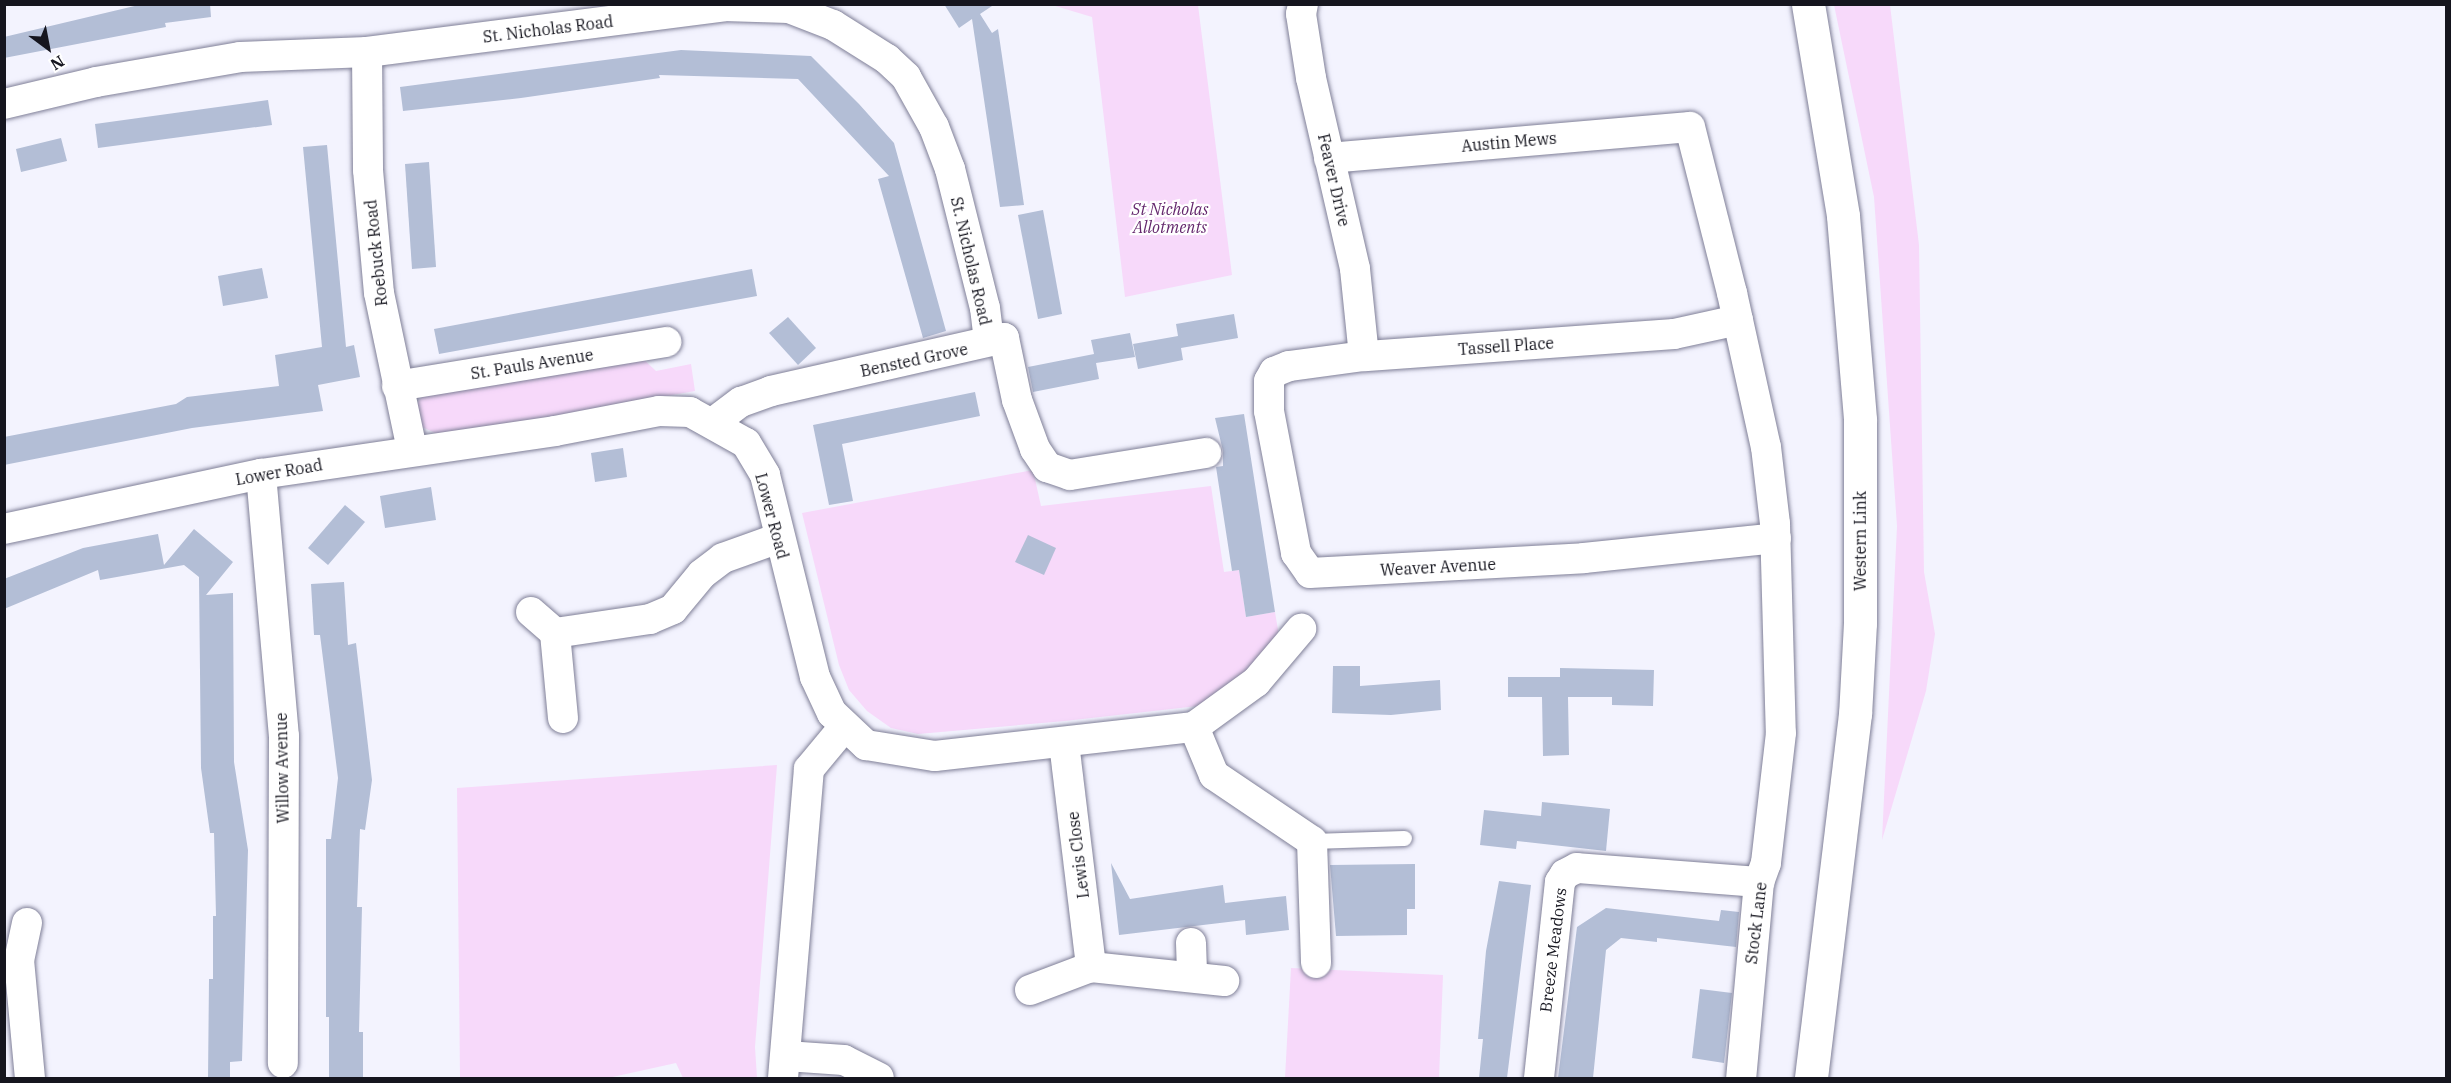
<!DOCTYPE html>
<html>
<head>
<meta charset="utf-8">
<style>
	body { margin:0 }
	#map { position:relative; width:2451px; height:1083px; overflow:hidden; background:#f3f3fe; font-family:"IBM Plex Serif",serif }
	div>[style] { position:absolute }
	[style*='--x'] { left:calc(var(--x)*1px); top:calc(var(--y)*1px); width:calc(var(--w)*1px); rotate:calc(var(--a)*1deg) }
	.green>* { inset:0; background:#f7d9fa }
	.building>* { inset:0; background:#b3bed6 }
	.roads { filter:drop-shadow(0 0 2px #7f7f97) drop-shadow(0 0 2px #7f7f97) }
	.service>* { height:15px; margin:-7.5px; padding:0 7.5px; transform-origin:7.5px; border-radius:7.5px; background:#fff }
	.minor>* { height:30px; margin:-15px; padding:0 15px; transform-origin:15px; border-radius:15px; background:#fff }
	.secondary>* { height:33px; margin:-16.5px; padding:0 16.5px; transform-origin:16.5px; border-radius:16.5px; background:#fff }
	span { translate:-50% -50%; white-space:nowrap; text-align:center; line-height:1.15; -webkit-text-stroke:4.5px #fff; paint-order:stroke }
	.street-label { font-size:16px; color:#15151e }
	.park-label { font-size:16px; color:#64276d; font-style:italic }
	.frame { position:absolute; inset:0; border:6px solid #15151e; pointer-events:none }
	.north { position:absolute; left:18px; top:18px; width:60px; height:60px; -webkit-text-stroke:4px #fff; paint-order:stroke; rotate:148deg; font-size:16px; font-weight:700; line-height:24px; text-align:center; color:#15151e }
	.north::after { content:''; display:block; margin:auto; width:21px; height:27px; background:#15151e; clip-path:polygon(50% 0,100% 100%,50% 72%,0 100%) }
</style>
</head>
<body>
<div id="map">
	<div class="green">
		<i style="clip-path:polygon(1052px 5px,1198px 5px,1232px 275px,1125px 297px,1092px 17px)"></i>
		<i style="clip-path:polygon(1834px 5px,1890px 5px,1919px 245px,1924px 572px,1935px 634px,1926px 691px,1882px 840px,1897px 526px,1874px 197px)"></i>
		<i style="clip-path:polygon(640px 356px,656px 371px,691px 364px,695px 391px,442px 436px,422px 427px,417px 404px,424px 393px)"></i>
		<i style="clip-path:polygon(1033px 470px,1041px 506px,1211px 486px,1224px 572px,1239px 570px,1246px 617px,1275px 612px,1279px 636px,1256px 669px,1198px 706px,1065px 721px,918px 734px,891px 728px,867px 711px,849px 690px,839px 665px,802px 513px)"></i>
		<i style="clip-path:polygon(777px 765px,755px 1047px,757px 1078px,683px 1078px,676px 1063px,608px 1078px,460px 1078px,457px 788px)"></i>
		<i style="clip-path:polygon(1291px 968px,1443px 975px,1439px 1078px,1285px 1078px)"></i>
	</div>
	<div class="building">
		<i style="clip-path:polygon(143px 4px,210px 4px,211px 17px,165px 23px,166px 27px,4px 58px,4px 37px)"></i>
		<i style="clip-path:polygon(944px 4px,995px 4px,980px 14px,992px 33px,998px 29px,1024px 205px,1000px 207px,972px 19px,959px 28px)"></i>
		<i style="clip-path:polygon(681px 50px,811px 56px,859px 104px,894px 143px,946px 331px,923px 338px,878px 179px,889px 176px,798px 79px,659px 75px,660px 78px,521px 98px,403px 111px,400px 87px)"></i>
		<i style="clip-path:polygon(268px 100px,272px 125px,98px 148px,95px 124px)"></i>
		<i style="clip-path:polygon(61px 138px,67px 161px,21px 172px,16px 149px)"></i>
		<i style="clip-path:polygon(327px 145px,346px 347px,354px 345px,360px 377px,318px 385px,323px 411px,192px 428px,4px 465px,4px 437px,176px 404px,187px 397px,279px 386px,275px 355px,322px 347px,303px 147px)"></i>
		<i style="clip-path:polygon(429px 162px,436px 267px,412px 269px,405px 164px)"></i>
		<i style="clip-path:polygon(1043px 210px,1062px 314px,1038px 319px,1018px 215px)"></i>
		<i style="clip-path:polygon(262px 268px,268px 298px,223px 306px,218px 276px)"></i>
		<i style="clip-path:polygon(752px 269px,757px 296px,439px 354px,434px 329px)"></i>
		<i style="clip-path:polygon(1234px 314px,1238px 338px,1181px 348px,1183px 360px,1138px 369px,1133px 344px,1178px 336px,1176px 324px)"></i>
		<i style="clip-path:polygon(788px 317px,816px 348px,798px 365px,769px 333px)"></i>
		<i style="clip-path:polygon(1130px 333px,1135px 357px,1096px 363px,1099px 379px,1033px 392px,1028px 367px,1094px 354px,1091px 340px)"></i>
		<i style="clip-path:polygon(975px 392px,980px 416px,842px 444px,853px 501px,829px 505px,813px 425px)"></i>
		<i style="clip-path:polygon(1244px 414px,1275px 612px,1246px 617px,1239px 570px,1232px 571px,1216px 467px,1223px 466px,1223px 451px,1215px 418px)"></i>
		<i style="clip-path:polygon(623px 448px,627px 477px,595px 482px,591px 453px)"></i>
		<i style="clip-path:polygon(431px 487px,436px 520px,385px 528px,380px 496px)"></i>
		<i style="clip-path:polygon(345px 505px,365px 522px,328px 565px,308px 548px)"></i>
		<i style="clip-path:polygon(194px 529px,233px 562px,206px 595px,233px 593px,234px 762px,248px 850px,242px 1061px,230px 1062px,230px 1078px,208px 1078px,209px 979px,213px 979px,213px 916px,216px 916px,214px 833px,210px 833px,201px 768px,199px 577px,184px 565px,100px 580px,98px 570px,4px 609px,4px 579px,83px 548px,158px 534px,164px 565px)"></i>
		<i style="clip-path:polygon(1028px 535px,1056px 548px,1044px 575px,1015px 562px)"></i>
		<i style="clip-path:polygon(344px 582px,348px 645px,356px 643px,372px 780px,365px 830px,360px 829px,357px 907px,362px 907px,359px 1032px,363px 1032px,363px 1078px,329px 1078px,329px 1017px,326px 1017px,326px 839px,331px 839px,338px 778px,320px 635px,314px 635px,311px 584px)"></i>
		<i style="clip-path:polygon(1333px 666px,1360px 666px,1360px 686px,1440px 680px,1441px 710px,1391px 715px,1332px 713px)"></i>
		<i style="clip-path:polygon(1560px 668px,1654px 670px,1653px 706px,1612px 705px,1612px 697px,1568px 697px,1569px 755px,1543px 756px,1542px 697px,1508px 697px,1508px 677px,1560px 677px)"></i>
		<i style="clip-path:polygon(1542px 802px,1610px 809px,1606px 851px,1517px 841px,1516px 849px,1480px 845px,1484px 810px,1541px 816px)"></i>
		<i style="clip-path:polygon(1111px 863px,1130px 899px,1223px 885px,1225px 903px,1286px 896px,1289px 930px,1246px 935px,1245px 920px,1119px 935px)"></i>
		<i style="clip-path:polygon(1415px 864px,1415px 909px,1407px 909px,1407px 935px,1336px 936px,1330px 865px)"></i>
		<i style="clip-path:polygon(1499px 881px,1531px 885px,1507px 1078px,1479px 1078px,1483px 1039px,1478px 1039px,1486px 951px)"></i>
		<i style="clip-path:polygon(1606px 908px,1719px 921px,1721px 910px,1739px 912px,1736px 947px,1657px 938px,1657px 942px,1621px 938px,1606px 950px,1593px 1078px,1558px 1078px,1577px 927px)"></i>
		<i style="clip-path:polygon(1700px 989px,1732px 993px,1724px 1063px,1692px 1058px)"></i>
	</div>
	<div class="roads">
		<div class="service">
			<i style="--x:1312;--y:841;--w:92;--a:-1.9"></i>
		</div>
		<div class="minor">
			<i style="--x:1303;--y:4;--w:10;--a:101"></i>
			<i style="--x:1301;--y:14;--w:65;--a:81.1"></i>
			<i style="--x:1311;--y:78;--w:196;--a:77"></i>
			<i style="--x:1355;--y:269;--w:87;--a:84.1"></i>
			<i style="--x:367;--y:52;--w:118;--a:89.5"></i>
			<i style="--x:368;--y:170;--w:123;--a:84.9"></i>
			<i style="--x:379;--y:293;--w:160;--a:78.1"></i>
			<i style="--x:4;--y:104;--w:95;--a:-13.4"></i>
			<i style="--x:96;--y:82;--w:146;--a:-9.8"></i>
			<i style="--x:240;--y:57;--w:127;--a:-2.3"></i>
			<i style="--x:367;--y:52;--w:360;--a:-7.3"></i>
			<i style="--x:724;--y:6;--w:65;--a:1.8"></i>
			<i style="--x:789;--y:8;--w:47;--a:21.1"></i>
			<i style="--x:833;--y:25;--w:64;--a:32.2"></i>
			<i style="--x:887;--y:59;--w:26;--a:43"></i>
			<i style="--x:906;--y:77;--w:57;--a:60.8"></i>
			<i style="--x:934;--y:127;--w:45;--a:69.1"></i>
			<i style="--x:950;--y:169;--w:143;--a:75.9"></i>
			<i style="--x:985;--y:308;--w:32;--a:83"></i>
			<i style="--x:1329;--y:158;--w:362;--a:-4.9"></i>
			<i style="--x:1690;--y:127;--w:171;--a:75.8"></i>
			<i style="--x:1732;--y:293;--w:158;--a:77.6"></i>
			<i style="--x:1766;--y:447;--w:78;--a:83.3"></i>
			<i style="--x:1775;--y:524;--w:209;--a:88.4"></i>
			<i style="--x:1781;--y:733;--w:131;--a:96.6"></i>
			<i style="--x:1766;--y:863;--w:20;--a:110"></i>
			<i style="--x:1759;--y:882;--w:197;--a:95.2"></i>
			<i style="--x:1738;--y:320;--w:66;--a:167.7"></i>
			<i style="--x:1674;--y:334;--w:311;--a:175.9"></i>
			<i style="--x:1364;--y:356;--w:76;--a:172.4"></i>
			<i style="--x:1289;--y:366;--w:16;--a:158"></i>
			<i style="--x:1274;--y:372;--w:10;--a:119"></i>
			<i style="--x:1269;--y:381;--w:30;--a:90"></i>
			<i style="--x:1269;--y:411;--w:145;--a:79.2"></i>
			<i style="--x:1296;--y:553;--w:24;--a:55"></i>
			<i style="--x:1310;--y:573;--w:274;--a:-3.1"></i>
			<i style="--x:1584;--y:558;--w:193;--a:-5.9"></i>
			<i style="--x:397;--y:386;--w:273;--a:-9.3"></i>
			<i style="--x:714;--y:422;--w:34;--a:-37"></i>
			<i style="--x:741;--y:402;--w:32;--a:-20"></i>
			<i style="--x:771;--y:391;--w:239;--a:-12.8"></i>
			<i style="--x:1004;--y:338;--w:63;--a:78.2"></i>
			<i style="--x:1017;--y:400;--w:52;--a:69.8"></i>
			<i style="--x:1035;--y:449;--w:22;--a:56"></i>
			<i style="--x:1047;--y:467;--w:24;--a:19"></i>
			<i style="--x:1070;--y:475;--w:138;--a:-9.2"></i>
			<i style="--x:261;--y:474;--w:263;--a:85"></i>
			<i style="--x:284;--y:736;--w:327;--a:90.2"></i>
			<i style="--x:4;--y:529;--w:263;--a:-12.1"></i>
			<i style="--x:261;--y:474;--w:297;--a:-8.3"></i>
			<i style="--x:555;--y:431;--w:106;--a:-10.9"></i>
			<i style="--x:659;--y:411;--w:31;--a:2"></i>
			<i style="--x:690;--y:412;--w:64;--a:29"></i>
			<i style="--x:746;--y:443;--w:37;--a:59"></i>
			<i style="--x:765;--y:475;--w:208;--a:76.1"></i>
			<i style="--x:815;--y:677;--w:40;--a:65"></i>
			<i style="--x:832;--y:713;--w:47;--a:43.3"></i>
			<i style="--x:866;--y:745;--w:70;--a:9.1"></i>
			<i style="--x:935;--y:756;--w:261;--a:-6.4"></i>
			<i style="--x:1194;--y:727;--w:77;--a:-36"></i>
			<i style="--x:1256;--y:682;--w:70;--a:-49.7"></i>
			<i style="--x:531;--y:612;--w:32;--a:41"></i>
			<i style="--x:563;--y:718;--w:85;--a:-95.4"></i>
			<i style="--x:555;--y:633;--w:96;--a:-8.4"></i>
			<i style="--x:650;--y:619;--w:25;--a:-23"></i>
			<i style="--x:673;--y:609;--w:45;--a:-50.4"></i>
			<i style="--x:702;--y:574;--w:26;--a:-37"></i>
			<i style="--x:723;--y:558;--w:59;--a:-19.7"></i>
			<i style="--x:1194;--y:727;--w:52;--a:67.4"></i>
			<i style="--x:1214;--y:775;--w:118;--a:34"></i>
			<i style="--x:1312;--y:841;--w:122;--a:88.1"></i>
			<i style="--x:1064;--y:743;--w:226;--a:83.1"></i>
			<i style="--x:27;--y:923;--w:38;--a:102"></i>
			<i style="--x:19;--y:960;--w:119;--a:84.7"></i>
			<i style="--x:1191;--y:943;--w:33;--a:88"></i>
			<i style="--x:1030;--y:990;--w:65;--a:-20.7"></i>
			<i style="--x:1091;--y:967;--w:134;--a:6"></i>
			<i style="--x:786;--y:1056;--w:58;--a:3.9"></i>
			<i style="--x:844;--y:1060;--w:39;--a:27"></i>
			<i style="--x:783;--y:1078;--w:310;--a:-85.2"></i>
			<i style="--x:809;--y:769;--w:55;--a:-50.2"></i>
			<i style="--x:1539;--y:1078;--w:197;--a:-83.9"></i>
			<i style="--x:1560;--y:882;--w:9;--a:-58"></i>
			<i style="--x:1565;--y:874;--w:13;--a:-27"></i>
			<i style="--x:1577;--y:868;--w:183;--a:4.4"></i>
		</div>
		<div class="secondary">
			<i style="--x:1808;--y:4;--w:215;--a:80.6"></i>
			<i style="--x:1843;--y:216;--w:205;--a:85.2"></i>
			<i style="--x:1860;--y:420;--w:203;--a:90"></i>
			<i style="--x:1860;--y:623;--w:91;--a:93.1"></i>
			<i style="--x:1855;--y:714;--w:367;--a:96.9"></i>
		</div>
	</div>
	<div class="street-label">
		<span style="left:548px;top:29px;rotate:-7deg">St. Nicholas Road</span>
		<span style="left:1509px;top:142px;rotate:-5deg">Austin Mews</span>
		<span style="left:1334px;top:180px;rotate:77deg">Feaver Drive</span>
		<span style="left:376px;top:253px;rotate:-96deg">Roebuck Road</span>
		<span style="left:971px;top:261px;rotate:77deg">St. Nicholas Road</span>
		<span style="left:1506px;top:346px;rotate:-4deg">Tassell Place</span>
		<span style="left:914px;top:360px;rotate:-12deg">Bensted Grove</span>
		<span style="left:532px;top:364px;rotate:-9deg">St. Pauls Avenue</span>
		<span style="left:279px;top:472px;rotate:-10deg">Lower Road</span>
		<span style="left:772px;top:516px;rotate:75deg">Lower Road</span>
		<span style="left:1860px;top:541px;rotate:-90deg">Western Link</span>
		<span style="left:1438px;top:567px;rotate:-3deg">Weaver Avenue</span>
		<span style="left:282px;top:768px;rotate:-91deg">Willow Avenue</span>
		<span style="left:1078px;top:855px;rotate:-97deg">Lewis Close</span>
		<span style="left:1756px;top:923px;rotate:-83deg">Stock Lane</span>
		<span style="left:1553px;top:950px;rotate:-83deg">Breeze Meadows</span>
	</div>
	<div class="park-label">
		<span style="left:1170px;top:218px">St Nicholas<br>Allotments</span>
	</div>
	<div class="frame"></div>
	<div class="north">N</div>
</div>
</body>
</html>
